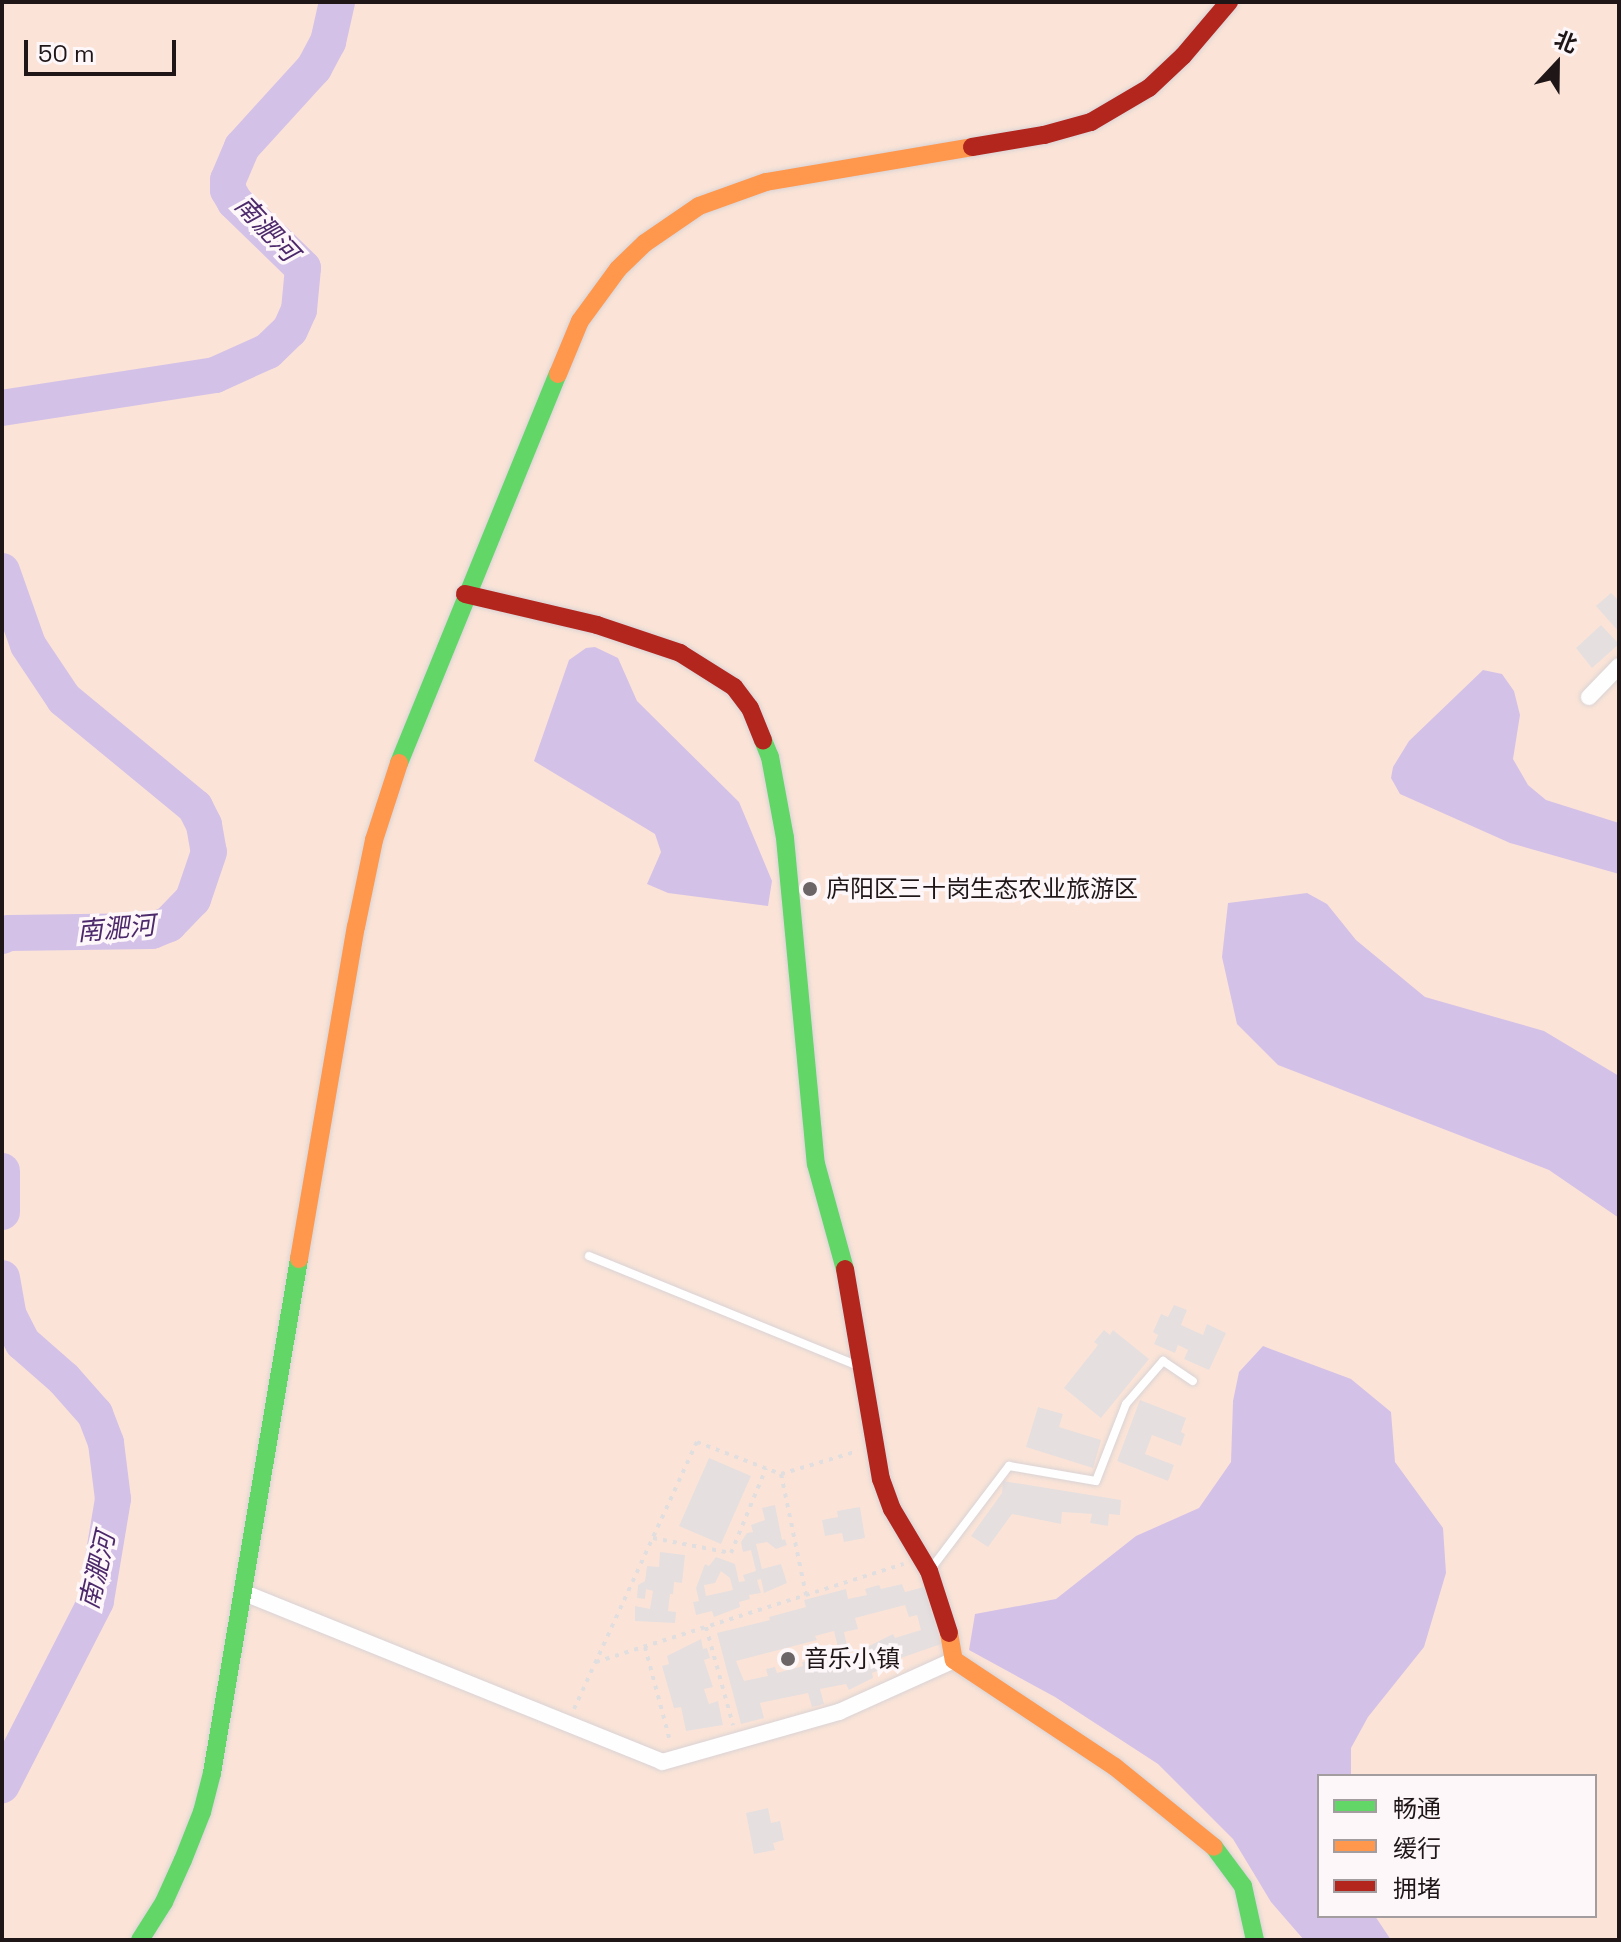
<!DOCTYPE html>
<html>
<head>
<meta charset="utf-8">
<style>
	body { margin:0 }
	#map { position:relative; width:1621px; height:1942px; overflow:hidden; background:#fcf8fa; font-family:"Space Grotesk","Noto Sans SC",sans-serif }
	div>[style] { position:absolute }
	[style*='--x'] { left:calc(var(--x)*1px); top:calc(var(--y)*1px); width:calc(var(--w)*1px); rotate:calc(var(--a)*1deg) }
	.green>* { inset:0; background:#fbe4d7 }
	.water>* { inset:0; background:#d4c1e8 }
	.river>* { height:36px; margin:-18px; padding:0 18px; transform-origin:18px; border-radius:18px; background:#d4c1e8 }
	.building>* { inset:0; background:#e6dfdf }
	.path>* { height:4px; margin-top:-2px; transform-origin:0; background:repeating-linear-gradient(90deg,#e1dee0 0 4px,transparent 0 10px) }
	.roads { filter:drop-shadow(0 0 2px #d9d3d5) drop-shadow(0 0 2px #d9d3d5) }
	.lane>* { height:8px; margin:-4px; padding:0 4px; transform-origin:4px; border-radius:4px; background:#fffefe }
	.street>* { height:16px; margin:-8px; padding:0 8px; transform-origin:8px; border-radius:8px; background:#fffefe }
	.fast>* { height:18px; margin:-9px; padding:0 9px; transform-origin:9px; border-radius:9px; background:#63d668 }
	.slow>* { height:18px; margin:-9px; padding:0 9px; transform-origin:9px; border-radius:9px; background:#ff974d }
	.jam>* { height:18px; margin:-9px; padding:0 9px; transform-origin:9px; border-radius:9px; background:#b3261e }
	.dots>* { width:22px; height:22px; translate:-50% -50%; box-sizing:border-box; border:4px solid #fdf7f9; border-radius:50% }
	span { translate:-50% -50%; white-space:nowrap; text-align:center; line-height:1.15; -webkit-text-stroke:7px #fdf7f9; paint-order:stroke }
	.poi-label { font-size:24px; color:#1f1618 }
	.left { translate:0 -50%; text-align:left }
	.water-label { font-size:26px; color:#4c296b; font-style:italic }
	.frame { position:absolute; inset:0; border:4px solid #1f1618; pointer-events:none }
	.legend { position:absolute; left:1317px; top:1774px; width:280px; height:144px; box-sizing:border-box; background:#fdf7f9; border:2px solid #a49d9f; margin:0; padding:10px 14px; list-style:none; font-size:24px; color:#1f1618 }
	.legend li { display:flex; align-items:center; gap:16px; height:40px }
	.legend b { width:40px; border:2px solid #a49d9f }
	.north { position:absolute; left:1517px; top:24px; width:80px; height:80px; -webkit-text-stroke:6px #fdf7f9; paint-order:stroke; rotate:22deg; font-size:22px; font-weight:700; line-height:32px; text-align:center; color:#1f1618 }
	.north::after { content:''; display:block; margin:auto; width:28px; height:36px; background:#1f1618; clip-path:polygon(50% 0,100% 100%,50% 72%,0 100%) }
	.scale { position:absolute; left:24px; top:40px; width:152px; height:36px; box-sizing:border-box; border:4px solid #1f1618; border-top:0; padding-left:10px; font-size:24px; line-height:28px; white-space:nowrap; color:#1f1618; -webkit-text-stroke:6px #fdf7f9; paint-order:stroke }
</style>
</head>
<body>
<div id="map">
	<div class="green">
		<i style="clip-path:polygon(evenodd,2px 2px,1619px 2px,1619px 1940px,2px 1940px,2px 2px,1319px 1776px,1595px 1776px,1595px 1916px,1319px 1916px,1319px 1776px)"></i>
	</div>
	<div class="water">
		<i style="clip-path:polygon(595px 647px,618px 658px,637px 701px,739px 802px,772px 881px,768px 906px,668px 893px,647px 884px,661px 852px,655px 834px,534px 761px,569px 660px,586px 648px)"></i>
		<i style="clip-path:polygon(1483px 670px,1502px 674px,1514px 691px,1520px 715px,1513px 759px,1528px 785px,1546px 800px,1619px 823px,1619px 874px,1510px 843px,1400px 794px,1391px 778px,1393px 767px,1409px 741px)"></i>
		<i style="clip-path:polygon(1307px 893px,1327px 904px,1356px 940px,1425px 997px,1544px 1031px,1619px 1076px,1619px 1218px,1549px 1170px,1278px 1065px,1237px 1024px,1222px 957px,1228px 903px)"></i>
		<i style="clip-path:polygon(1263px 1346px,1351px 1379px,1391px 1412px,1395px 1462px,1443px 1528px,1446px 1573px,1424px 1647px,1368px 1717px,1351px 1748px,1351px 1776px,1319px 1776px,1319px 1916px,1375px 1916px,1391px 1940px,1304px 1940px,1271px 1902px,1233px 1839px,1158px 1764px,1055px 1697px,969px 1650px,975px 1614px,1056px 1599px,1136px 1536px,1199px 1508px,1231px 1462px,1233px 1401px,1239px 1372px)"></i>
	</div>
	<div class="river">
		<i style="--x:2;--y:408;--w:216;--a:-8.8"></i>
		<i style="--x:215;--y:375;--w:58;--a:-24.4"></i>
		<i style="--x:268;--y:351;--w:30;--a:-44"></i>
		<i style="--x:290;--y:330;--w:22;--a:-66"></i>
		<i style="--x:299;--y:310;--w:42;--a:-84.6"></i>
		<i style="--x:303;--y:268;--w:95;--a:-135.9"></i>
		<i style="--x:235;--y:202;--w:14;--a:-120"></i>
		<i style="--x:228;--y:190;--w:10;--a:-90"></i>
		<i style="--x:228;--y:180;--w:36;--a:-67"></i>
		<i style="--x:242;--y:147;--w:107;--a:-47.7"></i>
		<i style="--x:314;--y:68;--w:30;--a:-62"></i>
		<i style="--x:328;--y:42;--w:41;--a:-77.3"></i>
		<i style="--x:2;--y:571;--w:78;--a:70.6"></i>
		<i style="--x:28;--y:645;--w:65;--a:56.3"></i>
		<i style="--x:64;--y:699;--w:170;--a:39.5"></i>
		<i style="--x:195;--y:807;--w:20;--a:63"></i>
		<i style="--x:204;--y:825;--w:27;--a:80"></i>
		<i style="--x:209;--y:852;--w:50;--a:108.8"></i>
		<i style="--x:193;--y:899;--w:35;--a:134"></i>
		<i style="--x:169;--y:924;--w:18;--a:158"></i>
		<i style="--x:152;--y:931;--w:143;--a:179.2"></i>
		<i style="--x:9;--y:933;--w:8;--a:157"></i>
		<i style="--x:2;--y:1171;--w:41;--a:90"></i>
		<i style="--x:2;--y:1278;--w:39;--a:80"></i>
		<i style="--x:9;--y:1316;--w:30;--a:63"></i>
		<i style="--x:23;--y:1343;--w:55;--a:41.3"></i>
		<i style="--x:64;--y:1379;--w:47;--a:48.5"></i>
		<i style="--x:95;--y:1414;--w:31;--a:69"></i>
		<i style="--x:106;--y:1443;--w:56;--a:82.9"></i>
		<i style="--x:113;--y:1499;--w:103;--a:99.5"></i>
		<i style="--x:96;--y:1601;--w:207;--a:117.1"></i>
	</div>
	<div class="building">
		<i style="clip-path:polygon(1611px 593px,1619px 601px,1619px 632px,1596px 606px)"></i>
		<i style="clip-path:polygon(1601px 625px,1619px 644px,1592px 668px,1576px 648px)"></i>
		<i style="clip-path:polygon(1174px 1305px,1187px 1310px,1181px 1325px,1203px 1335px,1207px 1324px,1226px 1333px,1209px 1370px,1184px 1359px,1188px 1350px,1178px 1345px,1175px 1353px,1154px 1344px,1158px 1335px,1153px 1332px,1161px 1314px,1168px 1317px)"></i>
		<i style="clip-path:polygon(1104px 1330px,1110px 1335px,1113px 1330px,1149px 1359px,1101px 1418px,1064px 1388px,1098px 1345px,1094px 1342px)"></i>
		<i style="clip-path:polygon(1140px 1400px,1186px 1418px,1181px 1432px,1185px 1434px,1181px 1446px,1152px 1435px,1145px 1454px,1174px 1465px,1168px 1481px,1117px 1461px)"></i>
		<i style="clip-path:polygon(1038px 1407px,1063px 1414px,1059px 1427px,1101px 1440px,1093px 1468px,1026px 1447px)"></i>
		<i style="clip-path:polygon(709px 1458px,751px 1476px,721px 1544px,679px 1526px)"></i>
		<i style="clip-path:polygon(1003px 1481px,1121px 1500px,1120px 1515px,1109px 1514px,1108px 1526px,1090px 1523px,1092px 1514px,1062px 1512px,1061px 1524px,1012px 1514px,988px 1547px,971px 1536px,1002px 1493px)"></i>
		<i style="clip-path:polygon(evenodd,775px 1505px,782px 1540px,785px 1539px,787px 1545px,776px 1549px,767px 1542px,756px 1544px,762px 1569px,781px 1564px,787px 1583px,764px 1593px,761px 1579px,757px 1580px,761px 1593px,749px 1595px,750px 1599px,739px 1602px,740px 1607px,714px 1617px,712px 1611px,696px 1615px,693px 1602px,699px 1601px,696px 1588px,705px 1564px,709px 1566px,716px 1557px,735px 1564px,739px 1582px,745px 1581px,743px 1575px,756px 1571px,751px 1550px,743px 1552px,741px 1542px,747px 1533px,753px 1532px,751px 1525px,765px 1520px,762px 1508px,775px 1505px,721px 1571px,730px 1578px,733px 1590px,706px 1596px,704px 1585px,715px 1583px,721px 1571px)"></i>
		<i style="clip-path:polygon(860px 1507px,865px 1538px,844px 1542px,842px 1533px,825px 1536px,822px 1520px,838px 1517px,837px 1511px)"></i>
		<i style="clip-path:polygon(660px 1552px,685px 1555px,682px 1583px,674px 1582px,673px 1594px,670px 1594px,668px 1611px,676px 1612px,675px 1623px,635px 1621px,635px 1606px,650px 1609px,653px 1591px,646px 1589px,645px 1599px,637px 1598px,638px 1585px,645px 1581px,647px 1566px,659px 1567px)"></i>
		<i style="clip-path:polygon(evenodd,902px 1584px,905px 1592px,924px 1587px,941px 1644px,901px 1658px,897px 1651px,880px 1658px,884px 1668px,872px 1673px,873px 1678px,849px 1690px,846px 1684px,820px 1689px,824px 1704px,812px 1707px,808px 1693px,760px 1703px,764px 1718px,741px 1724px,717px 1633px,770px 1620px,769px 1617px,806px 1607px,804px 1600px,846px 1589px,848px 1599px,867px 1595px,865px 1589px,879px 1585px,881px 1589px,902px 1584px,905px 1605px,909px 1617px,917px 1615px,921px 1630px,895px 1638px,893px 1634px,849px 1656px,844px 1632px,858px 1629px,855px 1618px,905px 1605px,902px 1584px,834px 1631px,840px 1656px,802px 1662px,803px 1666px,777px 1673px,775px 1667px,766px 1669px,768px 1676px,744px 1681px,736px 1661px,817px 1640px,815px 1636px,834px 1631px)"></i>
		<i style="clip-path:polygon(701px 1639px,703px 1649px,707px 1648px,710px 1658px,704px 1660px,713px 1687px,704px 1689px,709px 1704px,718px 1701px,723px 1725px,686px 1731px,681px 1707px,674px 1708px,662px 1666px,669px 1664px,667px 1656px)"></i>
		<i style="clip-path:polygon(768px 1808px,771px 1823px,780px 1821px,784px 1840px,773px 1843px,775px 1850px,754px 1854px,746px 1813px)"></i>
	</div>
	<div class="path">
		<i style="--x:781;--y:1474;--w:124;--a:78.3"></i>
		<i style="--x:653;--y:1538;--w:79;--a:10.9"></i>
		<i style="--x:731;--y:1553;--w:92;--a:-67.6"></i>
		<i style="--x:706;--y:1627;--w:102;--a:74.6"></i>
		<i style="--x:645;--y:1647;--w:97;--a:75.1"></i>
		<i style="--x:596;--y:1662;--w:323;--a:-17.7"></i>
		<i style="--x:574;--y:1709;--w:294;--a:-65.3"></i>
		<i style="--x:697;--y:1442;--w:90;--a:20.9"></i>
		<i style="--x:781;--y:1474;--w:80;--a:-16.6"></i>
	</div>
	<div class="roads">
		<div class="lane">
			<i style="--x:589;--y:1256;--w:291;--a:22.2"></i>
			<i style="--x:930;--y:1570;--w:131;--a:-52.8"></i>
			<i style="--x:1009;--y:1466;--w:88;--a:9.8"></i>
			<i style="--x:1096;--y:1481;--w:83;--a:-68.7"></i>
			<i style="--x:1126;--y:1404;--w:57;--a:-49.3"></i>
			<i style="--x:1163;--y:1361;--w:36;--a:34"></i>
		</div>
		<div class="street">
			<i style="--x:1589;--y:697;--w:43;--a:-45.9"></i>
			<i style="--x:242;--y:1592;--w:453;--a:22"></i>
			<i style="--x:662;--y:1762;--w:184;--a:-15.8"></i>
			<i style="--x:839;--y:1712;--w:126;--a:-24.3"></i>
		</div>
		<div class="fast">
			<i style="--x:763;--y:740;--w:18;--a:68"></i>
			<i style="--x:770;--y:757;--w:82;--a:79.5"></i>
			<i style="--x:785;--y:838;--w:327;--a:84.6"></i>
			<i style="--x:816;--y:1164;--w:109;--a:74.6"></i>
			<i style="--x:399;--y:763;--w:420;--a:-67.8"></i>
			<i style="--x:1214;--y:1847;--w:49;--a:53.4"></i>
			<i style="--x:1243;--y:1886;--w:55;--a:77.5"></i>
			<i style="--x:140;--y:1940;--w:45;--a:-57.7"></i>
			<i style="--x:164;--y:1902;--w:46;--a:-65.7"></i>
			<i style="--x:183;--y:1860;--w:52;--a:-68.4"></i>
			<i style="--x:202;--y:1812;--w:40;--a:-75.6"></i>
			<i style="--x:212;--y:1773;--w:521;--a:-80.39"></i>
		</div>
		<div class="slow">
			<i style="--x:558;--y:374;--w:57;--a:-67.5"></i>
			<i style="--x:580;--y:321;--w:64;--a:-53.8"></i>
			<i style="--x:618;--y:269;--w:37;--a:-44"></i>
			<i style="--x:645;--y:243;--w:65;--a:-34.4"></i>
			<i style="--x:699;--y:206;--w:71;--a:-19.7"></i>
			<i style="--x:766;--y:182;--w:209;--a:-9.6"></i>
			<i style="--x:299;--y:1259;--w:337;--a:-80.3"></i>
			<i style="--x:356;--y:927;--w:89;--a:-78.3"></i>
			<i style="--x:374;--y:840;--w:81;--a:-72"></i>
			<i style="--x:949;--y:1633;--w:27;--a:80"></i>
			<i style="--x:954;--y:1660;--w:193;--a:33.6"></i>
			<i style="--x:1115;--y:1767;--w:127;--a:38.9"></i>
		</div>
		<div class="jam">
			<i style="--x:972;--y:147;--w:73;--a:-9.5"></i>
			<i style="--x:1044;--y:135;--w:49;--a:-15.5"></i>
			<i style="--x:1091;--y:122;--w:67;--a:-30.4"></i>
			<i style="--x:1149;--y:88;--w:47;--a:-43.3"></i>
			<i style="--x:1183;--y:56;--w:71;--a:-49.6"></i>
			<i style="--x:465;--y:594;--w:136;--a:13.2"></i>
			<i style="--x:597;--y:625;--w:88;--a:18.6"></i>
			<i style="--x:680;--y:653;--w:64;--a:32.2"></i>
			<i style="--x:734;--y:687;--w:26;--a:53"></i>
			<i style="--x:750;--y:708;--w:35;--a:68"></i>
			<i style="--x:845;--y:1269;--w:213;--a:80.3"></i>
			<i style="--x:881;--y:1479;--w:32;--a:70"></i>
			<i style="--x:892;--y:1509;--w:72;--a:59.2"></i>
			<i style="--x:929;--y:1571;--w:65;--a:72.1"></i>
		</div>
	</div>
	<div class="dots">
		<i style="left:810px;top:889px;background:#6c6567"></i>
		<i style="left:788px;top:1659px;background:#6c6567"></i>
	</div>
	<div class="poi-label">
		<span class="left" style="left:826px;top:889px">庐阳区三十岗生态农业旅游区</span>
		<span class="left" style="left:804px;top:1659px">音乐小镇</span>
	</div>
	<div class="water-label">
		<span style="left:266px;top:229px;rotate:47deg">南淝河</span>
		<span style="left:116px;top:929px;rotate:-5deg">南淝河</span>
		<span style="left:98px;top:1571px;rotate:-77deg">南淝河</span>
	</div>
	<div class="frame"></div>
	<ul class="legend">
	<li><b style="height:10px;background:#63d668"></b>畅通</li>
	<li><b style="height:10px;background:#ff974d"></b>缓行</li>
	<li><b style="height:10px;background:#b3261e"></b>拥堵</li>
	</ul>
	<div class="north">北</div>
	<div class="scale">50 m</div>
</div>
</body>
</html>
